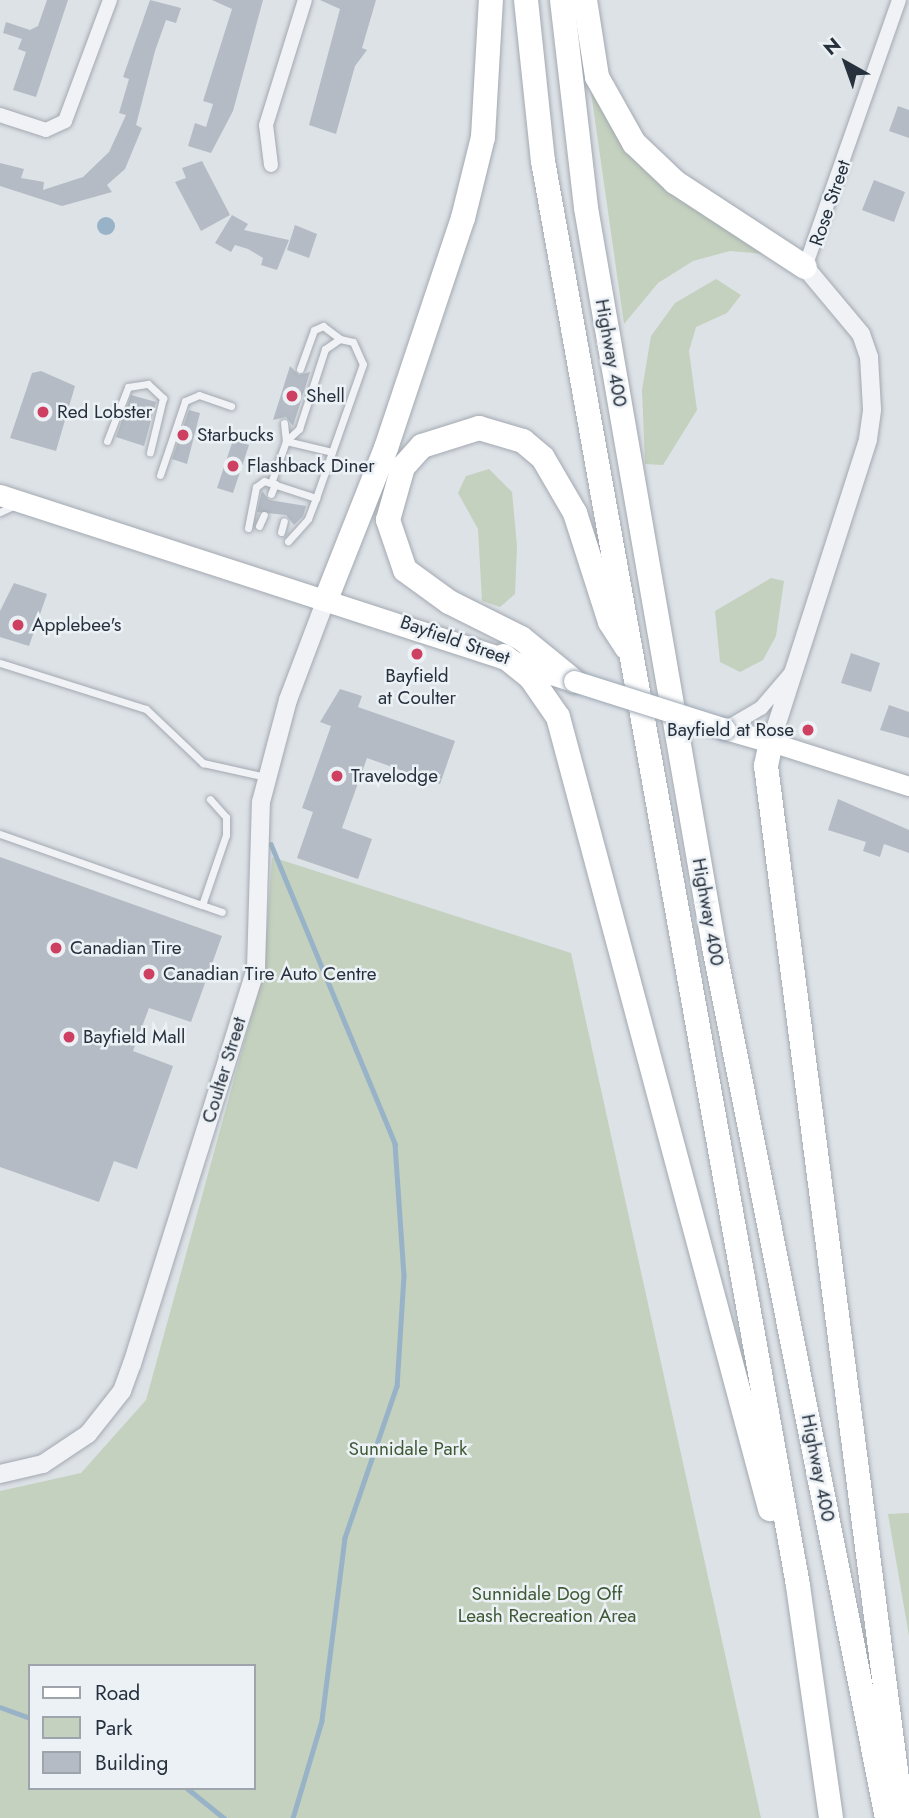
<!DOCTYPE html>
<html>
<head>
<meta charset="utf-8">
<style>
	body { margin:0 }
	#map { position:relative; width:909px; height:1818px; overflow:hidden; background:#dde2e7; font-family:Jost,sans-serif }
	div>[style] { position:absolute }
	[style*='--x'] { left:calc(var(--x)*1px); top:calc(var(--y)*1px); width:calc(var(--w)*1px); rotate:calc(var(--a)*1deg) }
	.green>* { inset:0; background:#c4d1be }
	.water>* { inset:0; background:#98b3c8 }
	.round { border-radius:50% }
	.stream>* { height:4.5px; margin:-2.25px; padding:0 2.25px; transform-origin:2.25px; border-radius:2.25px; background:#98b3c8 }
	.building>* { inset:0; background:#b4bbc4 }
	.roads { filter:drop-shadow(0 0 2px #a3a9b1) drop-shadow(0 0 2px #a3a9b1) }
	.service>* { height:7px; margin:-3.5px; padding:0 3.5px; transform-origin:3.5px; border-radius:3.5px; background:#f0f2f5 }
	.minor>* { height:14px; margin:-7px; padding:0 7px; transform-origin:7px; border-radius:7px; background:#f0f2f5 }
	.tertiary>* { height:18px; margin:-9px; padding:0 9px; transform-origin:9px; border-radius:9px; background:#f0f2f5 }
	.secondary>* { height:19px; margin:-9.5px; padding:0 9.5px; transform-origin:9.5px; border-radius:9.5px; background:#fff }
	.primary>* { height:21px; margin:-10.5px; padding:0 10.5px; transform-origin:10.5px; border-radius:10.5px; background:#fff }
	.motorway>* { height:24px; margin:-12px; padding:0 12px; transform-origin:12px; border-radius:12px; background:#fff }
	.bridges { filter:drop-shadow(0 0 2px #9ca7b3) drop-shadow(0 0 2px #9ca7b3) }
	.primary-bridge>* { height:21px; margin:-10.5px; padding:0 10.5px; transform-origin:10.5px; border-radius:10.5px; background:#fff }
	.dots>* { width:19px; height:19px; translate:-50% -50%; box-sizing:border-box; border:4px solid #ecf1f5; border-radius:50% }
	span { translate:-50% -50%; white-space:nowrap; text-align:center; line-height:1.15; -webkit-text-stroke:5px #ecf1f5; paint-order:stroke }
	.street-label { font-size:19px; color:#27313e }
	.poi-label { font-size:19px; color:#27313e }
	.left { translate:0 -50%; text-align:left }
	.right { translate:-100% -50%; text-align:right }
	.park-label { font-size:19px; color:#3e5934 }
	.legend { position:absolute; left:28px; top:1664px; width:228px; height:126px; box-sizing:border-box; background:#ecf1f5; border:2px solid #9da4ac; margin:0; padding:9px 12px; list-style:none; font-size:21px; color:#27313e }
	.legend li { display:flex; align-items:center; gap:14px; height:35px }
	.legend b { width:35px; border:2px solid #9da4ac }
	.north { position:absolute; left:811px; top:28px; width:70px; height:70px; -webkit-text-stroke:5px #ecf1f5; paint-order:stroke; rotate:320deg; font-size:19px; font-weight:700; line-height:28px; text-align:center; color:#27313e }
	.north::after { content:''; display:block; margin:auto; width:24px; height:32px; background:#27313e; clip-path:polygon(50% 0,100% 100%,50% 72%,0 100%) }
</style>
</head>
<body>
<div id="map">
	<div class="green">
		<i style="clip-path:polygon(591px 92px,631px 153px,764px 254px,730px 251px,693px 261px,658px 283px,624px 324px)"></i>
		<i style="clip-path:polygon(716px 279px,741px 295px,727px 313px,696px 327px,689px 351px,697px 410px,663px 465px,645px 464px,642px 390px,651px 336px,675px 303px)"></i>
		<i style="clip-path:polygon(489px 469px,512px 492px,517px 546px,515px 594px,500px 607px,482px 601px,478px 529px,458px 493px,466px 476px)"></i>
		<i style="clip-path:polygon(771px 578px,784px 581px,776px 636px,763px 660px,740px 672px,720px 662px,715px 611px)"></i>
		<i style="clip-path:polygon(evenodd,272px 857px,571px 953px,761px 1818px,0 1818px,0 1491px,81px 1473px,146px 1400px,264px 970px,272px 857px,30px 1666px,254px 1666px,254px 1788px,30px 1788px,30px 1666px)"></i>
		<i style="clip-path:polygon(909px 1513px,909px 1636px,888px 1514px)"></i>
	</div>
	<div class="water">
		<i class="round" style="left:97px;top:217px;width:18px;height:18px"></i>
	</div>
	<div class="stream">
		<i style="--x:271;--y:844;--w:325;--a:67.5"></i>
		<i style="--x:395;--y:1144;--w:132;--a:86.1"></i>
		<i style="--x:404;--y:1276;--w:110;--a:93.6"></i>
		<i style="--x:397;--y:1386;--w:161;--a:108.9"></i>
		<i style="--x:345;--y:1538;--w:184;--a:97.2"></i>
		<i style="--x:322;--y:1721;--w:101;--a:106.6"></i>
		<i style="--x:0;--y:1707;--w:32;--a:20"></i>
		<i style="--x:187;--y:1788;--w:48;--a:39"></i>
	</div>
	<div class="building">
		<i style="clip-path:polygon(47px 0,68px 0,36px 97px,13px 90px,26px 52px,18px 49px,22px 39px,3px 33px,6px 22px,30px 30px,38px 26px)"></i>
		<i style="clip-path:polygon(150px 0,181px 8px,176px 23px,166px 20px,155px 51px,136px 125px,142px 128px,125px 169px,107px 185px,112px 192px,62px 206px,0 186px,0 163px,24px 169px,21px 178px,44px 182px,43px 190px,83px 177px,109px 152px,126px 115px,119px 113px,129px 79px,123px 77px)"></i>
		<i style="clip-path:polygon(212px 0,263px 0,233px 111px,211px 153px,188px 146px,195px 123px,206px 127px,213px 104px,203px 101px,232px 9px)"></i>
		<i style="clip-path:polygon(320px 0,376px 0,362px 48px,367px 50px,355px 66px,336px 134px,309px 125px,340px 9px)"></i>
		<i style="clip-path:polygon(898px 106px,909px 110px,909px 138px,889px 131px)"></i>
		<i style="clip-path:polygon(202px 161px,230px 215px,201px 231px,175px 182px,186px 178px,182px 168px)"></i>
		<i style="clip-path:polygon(874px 180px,905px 192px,894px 222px,862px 210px)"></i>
		<i style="clip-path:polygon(232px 215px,248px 224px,244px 230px,289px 240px,277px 270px,261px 265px,263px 258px,248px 249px,235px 245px,231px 252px,215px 243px)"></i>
		<i style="clip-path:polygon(295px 225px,317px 234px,309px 258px,287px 250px)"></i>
		<i style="clip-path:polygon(290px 366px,299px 375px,310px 372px,293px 426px,286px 417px,273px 420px)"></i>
		<i style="clip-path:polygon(41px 371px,75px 386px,56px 451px,10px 438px,32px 373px)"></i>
		<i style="clip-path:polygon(131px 395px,156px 402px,144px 446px,116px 437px)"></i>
		<i style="clip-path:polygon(189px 410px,200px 413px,187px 464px,172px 459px)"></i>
		<i style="clip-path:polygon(233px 440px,249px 445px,233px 493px,217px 488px)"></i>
		<i style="clip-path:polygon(262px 491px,269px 500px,306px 506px,303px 516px,294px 525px,286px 515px,257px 512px)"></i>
		<i style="clip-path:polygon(14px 583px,47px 594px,29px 646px,0 637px,0 611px)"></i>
		<i style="clip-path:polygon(851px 653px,880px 663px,871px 692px,841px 683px)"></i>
		<i style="clip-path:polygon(340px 689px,362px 696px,358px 707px,455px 741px,440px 784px,367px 758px,342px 828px,372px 839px,358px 879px,297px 858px,313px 812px,302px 808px,331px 726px,320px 722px)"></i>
		<i style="clip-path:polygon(889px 705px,909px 712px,909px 738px,880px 730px)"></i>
		<i style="clip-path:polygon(838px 799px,909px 830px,909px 853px,884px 844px,880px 857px,863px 851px,866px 842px,828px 830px)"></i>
		<i style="clip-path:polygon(0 857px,222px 936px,191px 1022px,149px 1008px,133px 1051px,173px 1066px,137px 1169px,114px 1161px,99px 1202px,0 1167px)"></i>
	</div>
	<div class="roads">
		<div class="service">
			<i style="--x:300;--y:369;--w:41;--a:-70.3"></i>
			<i style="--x:314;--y:330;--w:10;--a:-24"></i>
			<i style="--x:323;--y:326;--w:21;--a:37"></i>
			<i style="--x:284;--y:423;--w:18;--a:84"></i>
			<i style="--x:107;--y:441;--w:58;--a:-68.7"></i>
			<i style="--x:128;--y:387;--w:20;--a:-9"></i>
			<i style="--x:148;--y:384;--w:21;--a:43"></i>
			<i style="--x:163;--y:398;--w:56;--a:103.5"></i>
			<i style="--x:286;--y:441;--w:18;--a:-43"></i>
			<i style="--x:299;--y:429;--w:84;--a:-72"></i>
			<i style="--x:325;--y:349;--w:18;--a:-34"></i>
			<i style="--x:340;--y:339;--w:13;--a:13"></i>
			<i style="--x:353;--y:342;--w:24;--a:66"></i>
			<i style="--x:363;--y:364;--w:93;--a:109.4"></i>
			<i style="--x:160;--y:475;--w:78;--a:-71.3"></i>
			<i style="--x:185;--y:401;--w:15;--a:-23"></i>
			<i style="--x:199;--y:395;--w:34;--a:19"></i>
			<i style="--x:271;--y:483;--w:45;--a:-70.3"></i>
			<i style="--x:286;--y:441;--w:47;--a:13.4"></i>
			<i style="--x:332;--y:452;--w:49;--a:109.2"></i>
			<i style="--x:271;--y:494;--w:11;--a:-68"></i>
			<i style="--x:0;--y:512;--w:17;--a:-25"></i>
			<i style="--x:259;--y:526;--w:12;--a:-66"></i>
			<i style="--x:248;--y:528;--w:42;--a:-79"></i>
			<i style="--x:256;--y:487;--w:10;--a:-37"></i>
			<i style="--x:264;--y:481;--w:55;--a:18.1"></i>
			<i style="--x:316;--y:498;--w:22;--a:111"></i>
			<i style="--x:308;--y:519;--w:30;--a:132"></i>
			<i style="--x:281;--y:532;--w:11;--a:-75"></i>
			<i style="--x:0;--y:663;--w:153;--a:17.5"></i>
			<i style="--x:146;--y:709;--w:79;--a:43.5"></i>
			<i style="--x:203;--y:763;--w:65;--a:12.5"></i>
			<i style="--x:0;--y:834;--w:214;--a:19.4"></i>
			<i style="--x:202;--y:905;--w:74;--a:-71.1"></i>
			<i style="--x:226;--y:835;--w:18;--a:-90"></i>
			<i style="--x:226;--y:817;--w:24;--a:-132"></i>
			<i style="--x:202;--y:905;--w:21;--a:19"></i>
		</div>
		<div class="minor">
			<i style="--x:0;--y:115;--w:48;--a:18.1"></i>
			<i style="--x:46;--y:130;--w:21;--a:-25"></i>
			<i style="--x:65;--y:121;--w:129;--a:-69.6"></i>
			<i style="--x:271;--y:165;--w:40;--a:-97.1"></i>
			<i style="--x:266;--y:125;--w:131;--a:-72.7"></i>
			<i style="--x:805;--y:267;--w:283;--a:-70.6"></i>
			<i style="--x:725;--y:729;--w:42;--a:-30.3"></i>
			<i style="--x:761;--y:708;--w:46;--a:-49.4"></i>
		</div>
		<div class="tertiary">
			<i style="--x:771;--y:742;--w:318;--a:-72.2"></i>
			<i style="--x:868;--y:439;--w:30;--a:-82"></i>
			<i style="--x:872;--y:409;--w:52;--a:-93.3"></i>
			<i style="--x:869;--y:357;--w:24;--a:-109"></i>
			<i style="--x:861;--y:334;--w:87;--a:-129.9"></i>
			<i style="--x:0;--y:1474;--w:44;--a:-13.1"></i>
			<i style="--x:43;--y:1464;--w:54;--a:-33.7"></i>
			<i style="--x:88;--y:1434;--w:55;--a:-51.7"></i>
			<i style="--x:122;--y:1391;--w:29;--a:-70"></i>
			<i style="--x:132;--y:1364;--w:415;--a:-72.6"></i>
			<i style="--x:256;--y:968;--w:166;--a:-88.3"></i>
			<i style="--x:261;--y:802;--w:106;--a:-75.2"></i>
			<i style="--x:288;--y:700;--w:110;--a:-69.3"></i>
		</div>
		<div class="secondary">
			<i style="--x:771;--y:742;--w:145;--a:17.7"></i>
		</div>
		<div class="primary">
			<i style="--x:0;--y:495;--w:596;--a:17.98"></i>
			<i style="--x:725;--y:729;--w:48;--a:15.8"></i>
		</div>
		<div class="motorway">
			<i style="--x:526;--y:0;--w:162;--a:84"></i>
			<i style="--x:543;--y:161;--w:1448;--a:79.85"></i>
			<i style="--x:798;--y:1586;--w:234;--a:81.9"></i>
			<i style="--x:562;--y:0;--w:209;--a:83.4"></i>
			<i style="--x:586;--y:208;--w:750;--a:80.17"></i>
			<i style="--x:714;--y:947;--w:888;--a:78.77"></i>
			<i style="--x:585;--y:0;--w:78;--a:81.1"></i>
			<i style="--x:597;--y:77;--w:76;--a:60.7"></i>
			<i style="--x:634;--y:143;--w:57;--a:43.6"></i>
			<i style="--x:675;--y:182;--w:155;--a:33.2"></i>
			<i style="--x:327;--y:597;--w:160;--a:-68.4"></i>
			<i style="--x:386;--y:448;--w:243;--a:-71.5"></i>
			<i style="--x:463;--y:218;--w:83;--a:-76.1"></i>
			<i style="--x:483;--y:137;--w:137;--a:-86.7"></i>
			<i style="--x:504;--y:656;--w:35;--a:39"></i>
			<i style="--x:531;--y:678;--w:47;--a:55.3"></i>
			<i style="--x:558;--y:717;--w:820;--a:75.01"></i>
			<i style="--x:574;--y:681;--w:68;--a:-140.9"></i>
			<i style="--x:521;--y:638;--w:80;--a:-153.4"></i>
			<i style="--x:449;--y:602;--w:54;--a:-144"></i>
			<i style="--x:405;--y:570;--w:53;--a:-108.8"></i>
			<i style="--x:388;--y:520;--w:55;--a:-74.2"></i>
			<i style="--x:403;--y:467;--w:28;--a:-48"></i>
			<i style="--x:422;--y:446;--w:60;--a:-17.5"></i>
			<i style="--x:479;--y:428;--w:46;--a:16.5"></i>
			<i style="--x:523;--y:441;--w:26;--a:40"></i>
			<i style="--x:543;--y:458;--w:64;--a:59.8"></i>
			<i style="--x:575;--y:513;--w:114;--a:72.2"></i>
			<i style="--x:610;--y:622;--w:30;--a:57"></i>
			<i style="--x:771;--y:742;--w:25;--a:102"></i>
			<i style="--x:766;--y:766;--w:1053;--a:82.63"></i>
		</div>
	</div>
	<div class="bridges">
		<div class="primary-bridge">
			<i style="--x:574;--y:681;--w:158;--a:17.6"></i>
		</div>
	</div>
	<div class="dots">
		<i style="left:292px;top:396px;background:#ce4061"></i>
		<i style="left:43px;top:412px;background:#ce4061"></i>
		<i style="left:183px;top:435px;background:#ce4061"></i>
		<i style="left:233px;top:466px;background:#ce4061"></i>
		<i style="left:18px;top:625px;background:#ce4061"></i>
		<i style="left:417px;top:654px;background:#ce4061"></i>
		<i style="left:808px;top:730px;background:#ce4061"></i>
		<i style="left:337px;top:776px;background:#ce4061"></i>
		<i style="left:56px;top:948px;background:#ce4061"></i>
		<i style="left:149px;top:974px;background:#ce4061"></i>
		<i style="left:69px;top:1037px;background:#ce4061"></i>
	</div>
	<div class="street-label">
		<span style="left:830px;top:203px;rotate:-71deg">Rose Street</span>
		<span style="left:611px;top:353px;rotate:80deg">Highway 400</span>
		<span style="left:455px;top:640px;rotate:19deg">Bayfield Street</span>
		<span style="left:708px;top:912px;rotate:80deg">Highway 400</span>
		<span style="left:224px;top:1070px;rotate:-73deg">Coulter Street</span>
		<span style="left:818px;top:1468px;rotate:79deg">Highway 400</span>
	</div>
	<div class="poi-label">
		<span class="left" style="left:306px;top:396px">Shell</span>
		<span class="left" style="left:57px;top:412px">Red Lobster</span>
		<span class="left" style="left:197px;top:435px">Starbucks</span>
		<span class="left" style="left:247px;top:466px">Flashback Diner</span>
		<span class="left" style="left:32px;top:625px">Applebee's</span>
		<span style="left:417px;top:687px">Bayfield<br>at Coulter</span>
		<span class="right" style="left:794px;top:730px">Bayfield at Rose</span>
		<span class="left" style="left:351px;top:776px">Travelodge</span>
		<span class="left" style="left:70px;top:948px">Canadian Tire</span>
		<span class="left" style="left:163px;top:974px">Canadian Tire Auto Centre</span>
		<span class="left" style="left:83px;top:1037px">Bayfield Mall</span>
	</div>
	<div class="park-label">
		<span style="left:408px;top:1449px">Sunnidale Park</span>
		<span style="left:547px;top:1605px">Sunnidale Dog Off<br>Leash Recreation Area</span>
	</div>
	<ul class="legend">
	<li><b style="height:9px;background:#fff"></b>Road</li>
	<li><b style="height:19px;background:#c4d1be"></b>Park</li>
	<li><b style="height:19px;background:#b4bbc4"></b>Building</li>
	</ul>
	<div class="north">N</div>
</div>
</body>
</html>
